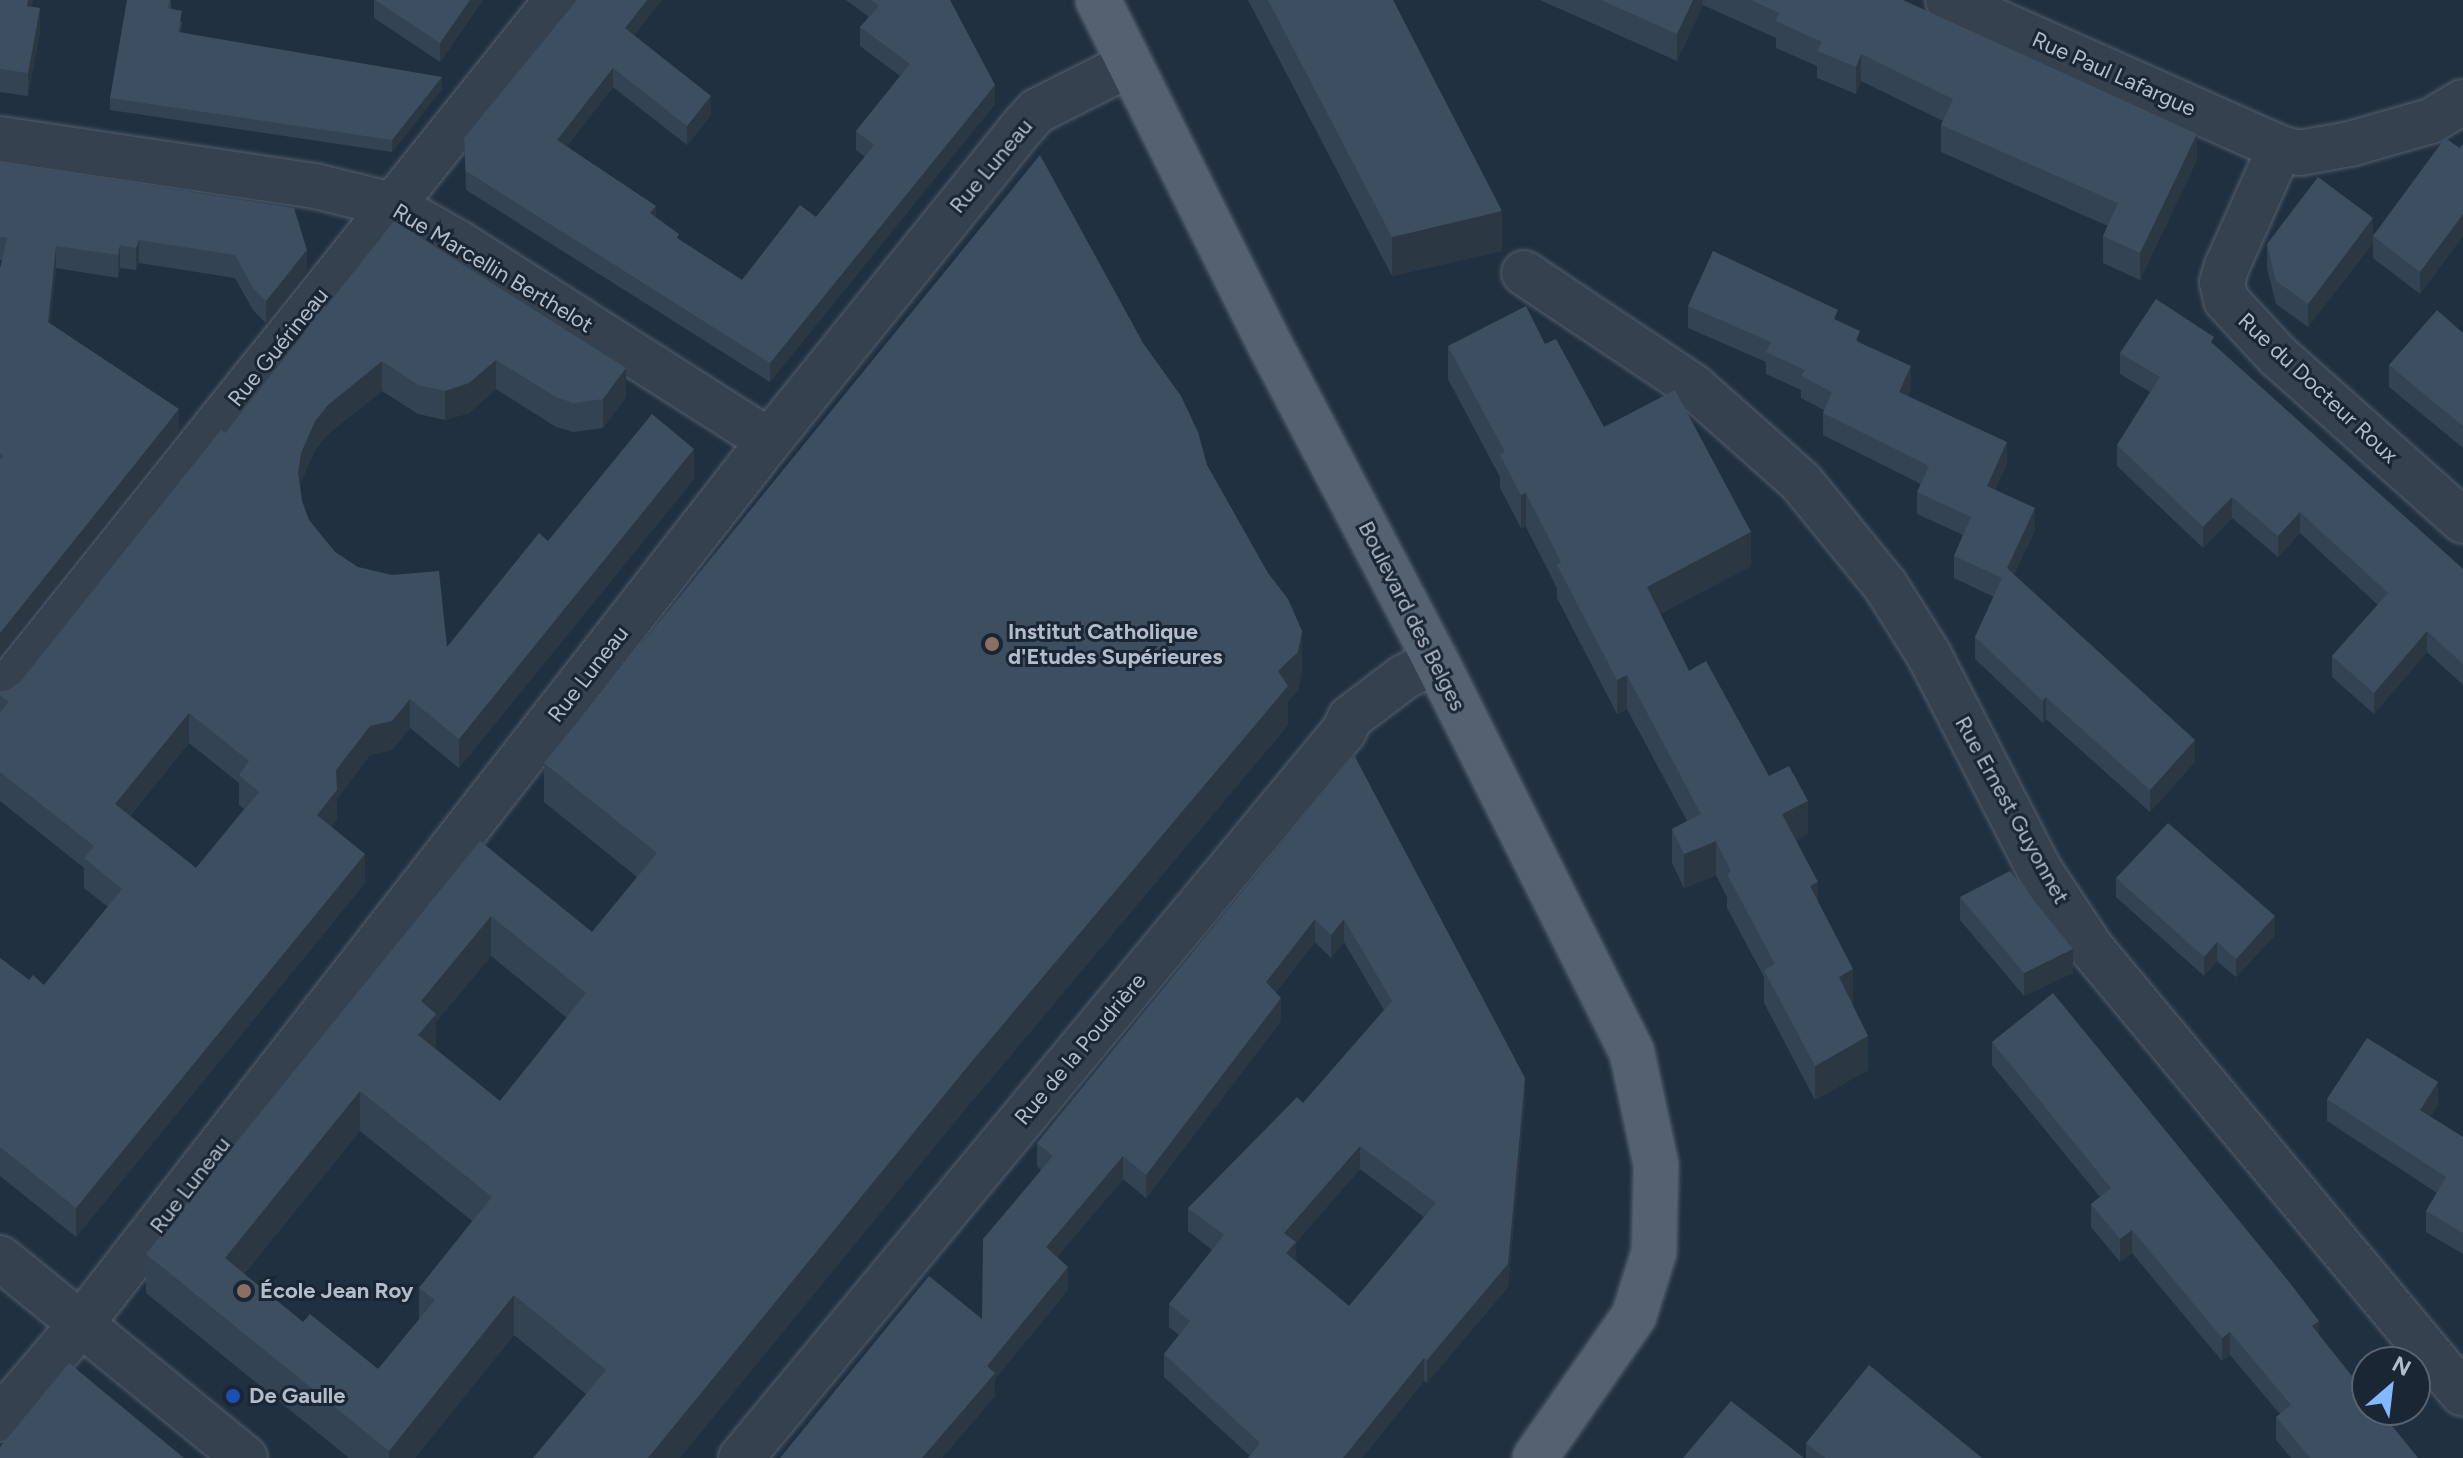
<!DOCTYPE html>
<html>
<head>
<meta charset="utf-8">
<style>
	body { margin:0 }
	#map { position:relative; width:2463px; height:1458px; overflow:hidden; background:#213040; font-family:Figtree,sans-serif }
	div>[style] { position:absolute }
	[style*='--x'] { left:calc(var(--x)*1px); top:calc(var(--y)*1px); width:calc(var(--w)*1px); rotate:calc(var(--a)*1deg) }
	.roads { filter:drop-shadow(0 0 2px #545f6e) drop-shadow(0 0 2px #545f6e) }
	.minor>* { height:44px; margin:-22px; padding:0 22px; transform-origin:22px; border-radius:22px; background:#364150 }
	.major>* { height:44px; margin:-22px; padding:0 22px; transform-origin:22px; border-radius:22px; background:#546170 }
	.wall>* { inset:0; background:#344353 }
	.shaded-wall>* { inset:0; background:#2b3743 }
	.building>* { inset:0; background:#3d4e60 }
	.dots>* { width:22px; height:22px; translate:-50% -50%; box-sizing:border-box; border:4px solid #1b2635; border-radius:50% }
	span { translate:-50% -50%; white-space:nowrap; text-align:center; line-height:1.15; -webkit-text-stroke:6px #1b2635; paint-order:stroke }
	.street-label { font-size:22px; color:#b2bccb }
	.poi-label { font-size:22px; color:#b2bccb; font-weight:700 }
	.left { translate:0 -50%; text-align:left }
	.north { position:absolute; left:2351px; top:1346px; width:80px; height:80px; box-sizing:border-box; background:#1b2635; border:2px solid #576271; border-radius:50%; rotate:28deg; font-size:22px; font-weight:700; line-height:32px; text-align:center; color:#b2bccb }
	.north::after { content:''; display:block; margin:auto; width:28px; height:36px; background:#83b7ff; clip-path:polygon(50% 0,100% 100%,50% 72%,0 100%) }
</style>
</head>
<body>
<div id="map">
	<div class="roads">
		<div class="minor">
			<i style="--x:1948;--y:0;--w:363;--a:24"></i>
			<i style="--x:2280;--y:148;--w:21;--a:14"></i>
			<i style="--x:2300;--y:153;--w:51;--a:-10.2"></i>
			<i style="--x:2350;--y:144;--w:84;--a:-15.9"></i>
			<i style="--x:2431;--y:121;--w:37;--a:-31"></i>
			<i style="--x:0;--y:139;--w:318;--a:8.5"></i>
			<i style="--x:315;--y:186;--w:79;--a:13.9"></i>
			<i style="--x:392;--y:205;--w:78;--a:29.8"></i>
			<i style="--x:460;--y:244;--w:366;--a:32.5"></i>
			<i style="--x:2280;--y:148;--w:129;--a:114.2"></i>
			<i style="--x:2227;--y:266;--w:17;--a:107"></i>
			<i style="--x:2222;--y:282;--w:18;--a:77"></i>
			<i style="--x:2226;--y:300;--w:76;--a:47.1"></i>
			<i style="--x:2278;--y:356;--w:248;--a:41.7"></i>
			<i style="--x:1524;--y:273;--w:205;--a:33.8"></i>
			<i style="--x:1694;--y:387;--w:143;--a:41.6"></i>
			<i style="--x:1801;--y:482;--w:133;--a:50.8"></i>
			<i style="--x:1885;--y:585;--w:83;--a:57.8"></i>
			<i style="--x:1929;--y:655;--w:241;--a:62.8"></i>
			<i style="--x:2039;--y:869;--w:96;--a:56.5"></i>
			<i style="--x:2092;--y:949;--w:579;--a:50.18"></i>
			<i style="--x:0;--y:696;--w:891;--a:-51.33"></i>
			<i style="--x:0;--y:1258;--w:316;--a:39.2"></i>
			<i style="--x:0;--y:1419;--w:125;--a:-49.5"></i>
			<i style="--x:81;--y:1324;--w:1119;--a:-52.08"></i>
			<i style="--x:769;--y:441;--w:406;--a:-51.1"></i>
			<i style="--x:1024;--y:125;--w:19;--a:-47"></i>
			<i style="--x:1037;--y:111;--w:104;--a:-26.8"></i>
			<i style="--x:741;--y:1458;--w:945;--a:-50.33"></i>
			<i style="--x:1344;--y:731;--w:14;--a:-65"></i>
			<i style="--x:1350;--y:718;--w:68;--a:-37.2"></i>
			<i style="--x:1404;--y:677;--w:36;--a:-27"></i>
		</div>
		<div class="major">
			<i style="--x:1098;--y:0;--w:383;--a:63.5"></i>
			<i style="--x:1269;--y:343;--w:359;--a:62.3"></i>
			<i style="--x:1436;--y:661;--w:438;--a:63.4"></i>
			<i style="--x:1632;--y:1053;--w:115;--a:77.9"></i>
			<i style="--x:1656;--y:1165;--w:87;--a:91.3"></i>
			<i style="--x:1654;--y:1252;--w:67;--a:107.4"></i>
			<i style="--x:1634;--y:1316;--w:173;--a:124.9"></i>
		</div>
	</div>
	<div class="wall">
		<i style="clip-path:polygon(0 0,33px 0,31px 7px,40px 32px,28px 96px,0 92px)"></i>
		<i style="clip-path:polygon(171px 0,171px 9px,182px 23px,180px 32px,442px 89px,392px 152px,110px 110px,110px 98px)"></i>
		<i style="clip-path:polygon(374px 0,483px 0,440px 62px,374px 18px)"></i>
		<i style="clip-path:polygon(577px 0,662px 0,634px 35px,711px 115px,687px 145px,613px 87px,567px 146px,656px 218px,679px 240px,742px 280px,816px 217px,865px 157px,856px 150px,856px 131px,900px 76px,860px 46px,860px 27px,869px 17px,846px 0,950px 0,995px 104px,770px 382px,466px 190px,464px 138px)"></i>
		<i style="clip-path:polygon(1248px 0,1393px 0,1502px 251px,1392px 276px)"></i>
		<i style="clip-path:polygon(1540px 0,1903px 0,2197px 160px,2140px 280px,2103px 263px,2103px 236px,2108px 226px,1941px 152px,1941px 125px,1943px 121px,1861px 81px,1856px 94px,1817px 78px,1817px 66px,1776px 48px,1776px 38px,1703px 5px,1677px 61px)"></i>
		<i style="clip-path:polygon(2463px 144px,2463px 236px,2420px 294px,2373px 258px,2373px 243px,2308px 327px,2276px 304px,2267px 268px,2267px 244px,2373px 235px)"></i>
		<i style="clip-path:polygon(0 162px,307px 273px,266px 323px,253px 310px,235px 278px,139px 263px,136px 270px,120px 268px,118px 278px,56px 268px,50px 324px,179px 432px,0 656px,0 269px,2px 260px,0 260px)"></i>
		<i style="clip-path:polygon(1688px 306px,1838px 321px,1860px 343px,1911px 389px,1907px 396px,2007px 464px,1995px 489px,2035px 530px,2014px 575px,2195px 762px,2150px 812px,2046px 719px,2043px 723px,1975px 659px,1975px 637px,1994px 597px,1954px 578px,1954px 556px,1963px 535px,1917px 514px,1917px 492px,1921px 484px,1823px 435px,1823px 413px,1824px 410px,1801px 398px,1801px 390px,1766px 374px,1766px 362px,1688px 328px)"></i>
		<i style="clip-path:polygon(evenodd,326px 307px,626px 397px,603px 428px,573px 432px,556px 427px,496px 389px,469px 413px,445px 420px,418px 414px,382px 391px,328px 434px,315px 450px,301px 482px,300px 488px,302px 501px,309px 520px,335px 552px,447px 647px,548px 541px,694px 479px,459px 768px,410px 728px,392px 750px,370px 755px,337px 799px,337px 819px,331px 826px,365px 883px,76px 1237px,0 1176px,0 958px,29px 980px,44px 985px,108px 907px,84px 888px,84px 868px,0 801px,0 691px,8px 690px,20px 682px,225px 433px,302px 336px,302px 329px,326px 307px,189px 743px,239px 783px,239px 805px,244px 809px,196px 868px,130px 816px,189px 743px)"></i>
		<i style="clip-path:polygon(2463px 333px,2463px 448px,2389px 387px,2389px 365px)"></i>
		<i style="clip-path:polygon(1545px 344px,1604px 427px,1751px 566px,1660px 614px,1689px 671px,1769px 776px,1808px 834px,1796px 840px,1853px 1003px,1852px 1003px,1868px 1070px,1815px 1100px,1764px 1003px,1764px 977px,1727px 908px,1727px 897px,1716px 875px,1684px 888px,1672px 863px,1672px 829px,1687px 821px,1627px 709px,1617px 714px,1557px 598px,1557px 588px,1526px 527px,1521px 528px,1500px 488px,1500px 477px,1448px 379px,1448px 346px)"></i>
		<i style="clip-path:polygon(2214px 345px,2463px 569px,2463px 685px,2427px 652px,2374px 714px,2332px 677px,2332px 656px,2378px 605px,2300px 533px,2278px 557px,2232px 518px,2203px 548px,2117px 466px,2117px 445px,2150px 392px,2120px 374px,2120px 353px)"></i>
		<i style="clip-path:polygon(evenodd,1207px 465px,1302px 670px,1298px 691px,1288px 701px,1288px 725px,973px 1100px,586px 1394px,514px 1335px,415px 1458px,349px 1458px,146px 1293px,146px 1254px,480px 841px,592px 932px,637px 877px,544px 802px,544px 763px,1207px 465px,491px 956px,567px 1018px,500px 1101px,436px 1049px,436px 1022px,491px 956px,1207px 465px,360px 1131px,472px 1221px,419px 1288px,419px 1320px,378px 1369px,303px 1322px,244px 1274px,360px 1131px)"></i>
		<i style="clip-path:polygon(evenodd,1354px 755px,1525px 1101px,1508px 1287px,1427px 1383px,1424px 1381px,1362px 1458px,1248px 1458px,1250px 1456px,1164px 1377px,1164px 1354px,1179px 1335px,1169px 1327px,1169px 1304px,1212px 1250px,1188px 1231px,1188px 1208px,1303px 1103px,1384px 1010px,1344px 942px,1331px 958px,1315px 942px,1276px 992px,1281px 1021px,1146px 1198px,1123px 1179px,1057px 1257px,1068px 1290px,995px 1379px,995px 1396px,942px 1458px,780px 1458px,982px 1319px,1041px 1170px,1037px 1166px,1037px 1143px,1354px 755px,1360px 1169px,1424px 1217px,1349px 1306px,1296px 1261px,1296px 1242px,1360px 1169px)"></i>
		<i style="clip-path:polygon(2116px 878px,2275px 935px,2236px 977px,2217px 961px,2204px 976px,2116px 897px)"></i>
		<i style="clip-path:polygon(1960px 897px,2073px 973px,2024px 996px,1960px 920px)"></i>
		<i style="clip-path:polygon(1992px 1042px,2319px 1335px,2418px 1458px,2291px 1458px,2276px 1440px,2276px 1417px,2280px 1414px,2230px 1355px,2222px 1361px,2132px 1253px,2120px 1262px,2091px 1227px,2091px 1204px,2100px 1197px,1992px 1065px)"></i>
		<i style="clip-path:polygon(2327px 1099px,2438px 1104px,2430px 1117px,2463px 1137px,2463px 1254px,2426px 1232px,2426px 1211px,2437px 1193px,2327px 1121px)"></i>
		<i style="clip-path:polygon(1806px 1443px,1982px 1458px,1806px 1458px)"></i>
	</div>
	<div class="shaded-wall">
		<i style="clip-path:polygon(28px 0,33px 0,27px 30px,27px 6px)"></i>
		<i style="clip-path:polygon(470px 0,483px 0,440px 62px,440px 43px)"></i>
		<i style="clip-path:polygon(647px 0,662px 0,625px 47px,625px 28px)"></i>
		<i style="clip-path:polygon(1693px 0,1703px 0,1703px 5px,1677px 61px,1677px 34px)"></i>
		<i style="clip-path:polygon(40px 8px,40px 32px,28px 96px,28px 73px)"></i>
		<i style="clip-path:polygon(1861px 54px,1861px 81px,1856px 94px,1856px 67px)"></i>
		<i style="clip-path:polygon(613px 68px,613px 87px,557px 159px,557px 140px)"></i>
		<i style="clip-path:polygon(442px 77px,442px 89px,392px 152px,392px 140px)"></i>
		<i style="clip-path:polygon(995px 85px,995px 104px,770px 382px,770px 363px)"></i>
		<i style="clip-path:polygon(711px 96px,711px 115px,687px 145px,687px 126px)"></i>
		<i style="clip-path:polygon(2197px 134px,2197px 160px,2140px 280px,2140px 253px)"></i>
		<i style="clip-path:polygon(656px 206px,656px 225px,650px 213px)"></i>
		<i style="clip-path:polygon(1502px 211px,1502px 251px,1392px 276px,1392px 237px)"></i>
		<i style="clip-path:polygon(2463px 214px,2463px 236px,2420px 294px,2420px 272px)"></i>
		<i style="clip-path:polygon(2373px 218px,2373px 243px,2308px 327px,2308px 304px)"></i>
		<i style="clip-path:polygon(139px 240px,139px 263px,136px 270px,136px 248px)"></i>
		<i style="clip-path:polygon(120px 245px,120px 268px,118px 278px,118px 255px)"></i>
		<i style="clip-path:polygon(56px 246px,56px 268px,48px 345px,48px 322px)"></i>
		<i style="clip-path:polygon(307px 250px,307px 273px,266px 323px,266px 301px)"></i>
		<i style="clip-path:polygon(496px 360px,496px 389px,469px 413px,445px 420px,445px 391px)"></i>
		<i style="clip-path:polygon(382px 361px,382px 391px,328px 434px,315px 450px,301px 482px,298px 503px,298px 473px,301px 453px,315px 421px,328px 405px)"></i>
		<i style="clip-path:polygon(1911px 366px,1911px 389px,1899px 414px,1899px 392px)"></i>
		<i style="clip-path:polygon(626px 368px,626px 397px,603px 428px,603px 399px)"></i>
		<i style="clip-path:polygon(179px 409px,179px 432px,0 656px,0 633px)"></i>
		<i style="clip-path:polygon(2007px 442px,2007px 464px,1987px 508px,1987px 486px)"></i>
		<i style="clip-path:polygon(694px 449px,694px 479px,459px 768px,459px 739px)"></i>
		<i style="clip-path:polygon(1526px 493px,1526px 527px,1521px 528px,1521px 495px)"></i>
		<i style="clip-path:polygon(2232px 497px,2232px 518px,2203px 548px,2203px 527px)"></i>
		<i style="clip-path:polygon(2035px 508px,2035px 530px,2007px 590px,2007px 568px)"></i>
		<i style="clip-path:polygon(2300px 512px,2300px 533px,2278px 557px,2278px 536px)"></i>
		<i style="clip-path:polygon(1751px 532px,1751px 566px,1647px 621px,1647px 587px)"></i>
		<i style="clip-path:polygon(1302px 631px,1302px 670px,1298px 691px,1288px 701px,1288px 725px,973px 1100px,680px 1458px,648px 1458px,1278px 671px)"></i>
		<i style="clip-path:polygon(2427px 631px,2427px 652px,2374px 714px,2374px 693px)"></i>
		<i style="clip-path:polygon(1627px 675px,1627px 709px,1617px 714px,1617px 680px)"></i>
		<i style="clip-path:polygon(2046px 697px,2046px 719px,2043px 723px,2043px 701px)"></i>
		<i style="clip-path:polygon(410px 699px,410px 728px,392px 750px,370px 755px,337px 799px,337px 819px,317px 844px,317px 815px,336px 770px,370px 726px)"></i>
		<i style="clip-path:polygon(189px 713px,189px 743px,115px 834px,115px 804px)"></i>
		<i style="clip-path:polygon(2195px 740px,2195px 762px,2150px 812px,2150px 790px)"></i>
		<i style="clip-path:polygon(1808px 801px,1808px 834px,1782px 848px,1782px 814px)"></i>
		<i style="clip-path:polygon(1716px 841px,1716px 875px,1684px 888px,1684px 854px)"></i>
		<i style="clip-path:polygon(365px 854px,365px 883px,76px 1237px,76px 1208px)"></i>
		<i style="clip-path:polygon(1818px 882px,1818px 916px,1810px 886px)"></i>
		<i style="clip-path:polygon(491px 916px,491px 956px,436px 1022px,436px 1053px,418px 1035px,421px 1001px)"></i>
		<i style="clip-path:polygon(2275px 916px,2275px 935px,2236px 977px,2236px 959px)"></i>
		<i style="clip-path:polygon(1315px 919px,1315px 942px,1266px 1005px,1266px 982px)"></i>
		<i style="clip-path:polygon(1344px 919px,1344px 942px,1331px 958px,1331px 935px)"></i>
		<i style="clip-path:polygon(2217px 942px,2217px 961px,2204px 976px,2204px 957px)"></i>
		<i style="clip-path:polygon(2073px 949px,2073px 973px,2024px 996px,2024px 973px)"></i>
		<i style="clip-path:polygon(1853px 969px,1853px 1003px,1839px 1010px,1839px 977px)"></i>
		<i style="clip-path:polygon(1281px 998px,1281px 1021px,1146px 1198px,1146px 1175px)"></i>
		<i style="clip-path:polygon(1868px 1036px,1868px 1070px,1815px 1100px,1815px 1066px)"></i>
		<i style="clip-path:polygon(1525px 1078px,1525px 1101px,1508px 1287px,1427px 1383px,1427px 1360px)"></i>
		<i style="clip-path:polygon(2438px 1082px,2438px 1104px,2420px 1132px,2420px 1110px)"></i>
		<i style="clip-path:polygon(360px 1091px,360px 1131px,225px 1297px,225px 1258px)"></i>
		<i style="clip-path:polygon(1360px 1146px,1360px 1169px,1294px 1245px,1296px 1242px,1296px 1265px,1286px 1276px,1284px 1233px)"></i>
		<i style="clip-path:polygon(1123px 1156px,1123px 1179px,1046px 1270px,1046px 1247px)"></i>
		<i style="clip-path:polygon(2132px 1230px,2132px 1253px,2120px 1262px,2120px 1239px)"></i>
		<i style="clip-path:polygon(1068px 1267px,1068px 1290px,995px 1379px,995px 1396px,942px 1458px,922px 1458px,987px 1366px)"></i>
		<i style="clip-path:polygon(514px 1295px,514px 1335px,415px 1458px,389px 1458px,389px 1451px)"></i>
		<i style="clip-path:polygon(2319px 1321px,2319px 1345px,2312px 1326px)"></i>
		<i style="clip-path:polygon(2230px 1332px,2230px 1355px,2222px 1361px,2222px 1338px)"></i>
		<i style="clip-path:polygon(1424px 1358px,1424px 1381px,1362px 1458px,1343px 1458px)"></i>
	</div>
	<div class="building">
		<i style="clip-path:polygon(0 0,28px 0,27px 6px,40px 8px,28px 73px,0 69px)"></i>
		<i style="clip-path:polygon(127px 0,170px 0,168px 8px,182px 11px,178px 32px,442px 77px,392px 140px,110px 98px)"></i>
		<i style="clip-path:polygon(375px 0,470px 0,440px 43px)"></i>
		<i style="clip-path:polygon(577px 0,647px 0,625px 28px,711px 96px,687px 126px,613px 68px,557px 140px,656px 206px,650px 213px,679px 234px,677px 238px,742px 280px,800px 205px,816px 217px,874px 145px,856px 131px,910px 64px,860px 27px,879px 6px,871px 0,950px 0,995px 85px,770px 363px,466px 171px,464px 138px)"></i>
		<i style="clip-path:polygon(1268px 0,1393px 0,1502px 211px,1392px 237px)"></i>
		<i style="clip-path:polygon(1601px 0,1693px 0,1677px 34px)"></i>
		<i style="clip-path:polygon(1751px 0,1903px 0,2197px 134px,2140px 253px,2103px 236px,2118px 203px,1941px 125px,1953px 99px,1861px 54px,1856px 67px,1817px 51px,1822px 42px,1776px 21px,1779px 13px)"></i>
		<i style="clip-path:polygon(2445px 138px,2460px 148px,2463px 144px,2463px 214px,2420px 272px,2373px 236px)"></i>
		<i style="clip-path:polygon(evenodd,1040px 155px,1143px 343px,1181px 396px,1198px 432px,1207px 465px,1268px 573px,1288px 599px,1302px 631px,1298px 652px,1278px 671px,1288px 686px,973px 1060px,648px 1458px,533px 1458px,606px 1370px,514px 1295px,389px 1451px,146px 1254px,480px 841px,592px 932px,657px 853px,544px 763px,1040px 155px,491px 916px,586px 993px,500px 1101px,418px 1035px,436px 1014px,421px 1001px,491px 916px,1040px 155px,360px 1091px,492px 1197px,419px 1288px,435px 1300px,378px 1369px,310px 1314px,303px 1322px,225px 1258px,360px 1091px)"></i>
		<i style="clip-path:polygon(0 162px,294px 208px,307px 250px,266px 301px,253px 288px,235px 255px,139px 240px,136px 248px,120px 245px,118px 255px,56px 246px,48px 322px,179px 409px,0 633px,0 460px,3px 456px,0 453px,0 269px,7px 238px,0 237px)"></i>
		<i style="clip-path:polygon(2318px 177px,2373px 218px,2308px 304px,2276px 281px,2267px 244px)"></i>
		<i style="clip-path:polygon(evenodd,394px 221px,626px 368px,603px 399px,573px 403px,556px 397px,496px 360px,469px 383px,445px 391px,418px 385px,382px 361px,328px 405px,315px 421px,301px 453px,298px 473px,302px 501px,309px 520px,335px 552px,358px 567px,392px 575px,439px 571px,447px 647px,539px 533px,548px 541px,652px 414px,694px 449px,459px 739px,410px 699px,392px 721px,370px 726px,336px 770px,337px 790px,317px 815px,365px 854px,76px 1208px,0 1147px,0 958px,29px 980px,33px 975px,44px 985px,122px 889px,84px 858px,94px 846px,0 772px,0 712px,9px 702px,0 695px,0 691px,8px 690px,20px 682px,221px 430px,225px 433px,305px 332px,302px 329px,324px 302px,326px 307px,394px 221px,189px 713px,249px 761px,239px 775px,259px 792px,196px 868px,115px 804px,189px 713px)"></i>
		<i style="clip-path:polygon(1713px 251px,1838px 310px,1834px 319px,1860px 331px,1856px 341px,1911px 366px,1899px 392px,2007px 442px,1987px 486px,2035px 508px,2007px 568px,2195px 740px,2150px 790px,2046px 697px,2043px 701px,1975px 637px,2002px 578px,1954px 556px,1971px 517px,1917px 492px,1929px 466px,1823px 413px,1832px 392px,1801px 376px,1805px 370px,1766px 352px,1771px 342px,1688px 306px)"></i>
		<i style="clip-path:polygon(2156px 299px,2214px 337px,2211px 342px,2463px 569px,2463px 664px,2427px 631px,2374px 693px,2332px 656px,2388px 593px,2300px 512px,2278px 536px,2232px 497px,2203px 527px,2117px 445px,2160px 377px,2120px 353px)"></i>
		<i style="clip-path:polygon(1526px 306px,1545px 344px,1556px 339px,1604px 427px,1675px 390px,1751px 532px,1647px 587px,1689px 671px,1706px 661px,1769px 776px,1789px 766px,1808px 801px,1782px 814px,1818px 882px,1810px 886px,1853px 969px,1839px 977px,1868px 1036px,1815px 1066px,1764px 970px,1775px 964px,1727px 874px,1731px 871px,1716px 841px,1684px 854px,1672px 829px,1701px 814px,1627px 675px,1617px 680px,1557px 565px,1561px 562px,1526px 493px,1521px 495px,1500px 455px,1505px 452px,1448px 346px)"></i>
		<i style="clip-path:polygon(2437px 310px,2463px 333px,2463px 426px,2389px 365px)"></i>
		<i style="clip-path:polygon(evenodd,1354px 755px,1525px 1078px,1508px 1264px,1427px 1360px,1424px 1358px,1343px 1458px,1248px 1458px,1260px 1443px,1164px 1354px,1190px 1321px,1169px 1304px,1224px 1235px,1188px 1208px,1297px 1097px,1303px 1103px,1392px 1001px,1344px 919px,1331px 935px,1315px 919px,1266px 982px,1281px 998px,1146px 1175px,1123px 1156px,1046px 1247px,1068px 1267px,987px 1366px,995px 1373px,922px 1458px,780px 1458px,929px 1276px,982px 1319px,983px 1239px,1053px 1156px,1037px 1143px,1354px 755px,1360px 1146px,1436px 1203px,1349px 1306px,1286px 1253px,1296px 1242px,1284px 1233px,1360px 1146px)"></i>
		<i style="clip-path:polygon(2168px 823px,2275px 916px,2236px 959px,2217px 942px,2204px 957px,2116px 878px)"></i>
		<i style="clip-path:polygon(2010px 871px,2073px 949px,2024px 973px,1960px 897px)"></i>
		<i style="clip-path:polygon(2053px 993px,2290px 1283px,2319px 1321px,2312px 1326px,2367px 1395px,2367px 1410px,2379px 1410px,2418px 1458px,2310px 1458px,2276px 1417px,2291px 1405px,2230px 1332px,2222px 1338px,2132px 1230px,2120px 1239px,2091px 1204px,2111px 1188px,1992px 1042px)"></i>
		<i style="clip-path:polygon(2367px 1038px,2438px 1082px,2420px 1110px,2463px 1137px,2463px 1233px,2426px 1211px,2446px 1177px,2327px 1099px)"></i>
		<i style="clip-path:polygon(69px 1363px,184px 1458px,0 1458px,0 1447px)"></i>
		<i style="clip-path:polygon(1869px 1365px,1982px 1458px,1825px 1458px,1806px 1443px)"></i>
		<i style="clip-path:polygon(1731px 1401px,1804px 1458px,1683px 1458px)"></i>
	</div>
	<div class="dots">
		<i style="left:992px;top:644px;background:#8d6e63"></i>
		<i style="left:244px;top:1291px;background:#8d6e63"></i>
		<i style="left:233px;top:1396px;background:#1a4fb4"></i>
	</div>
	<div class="street-label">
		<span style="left:2114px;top:74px;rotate:24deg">Rue Paul Lafargue</span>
		<span style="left:991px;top:166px;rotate:-50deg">Rue Luneau</span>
		<span style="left:493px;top:268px;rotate:31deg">Rue Marcellin Berthelot</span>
		<span style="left:278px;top:347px;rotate:-51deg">Rue Guérineau</span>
		<span style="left:2318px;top:388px;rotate:43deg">Rue du Docteur Roux</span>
		<span style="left:1412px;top:616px;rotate:63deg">Boulevard des Belges</span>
		<span style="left:588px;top:674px;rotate:-52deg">Rue Luneau</span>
		<span style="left:2012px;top:810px;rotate:61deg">Rue Ernest Guyonnet</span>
		<span style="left:1080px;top:1049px;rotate:-50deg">Rue de la Poudrière</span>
		<span style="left:190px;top:1185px;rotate:-52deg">Rue Luneau</span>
	</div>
	<div class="poi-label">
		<span class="left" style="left:1008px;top:644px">Institut Catholique<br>d'Etudes Supérieures</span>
		<span class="left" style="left:260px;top:1291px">École Jean Roy</span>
		<span class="left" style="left:249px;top:1396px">De Gaulle</span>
	</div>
	<div class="north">N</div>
</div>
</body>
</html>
